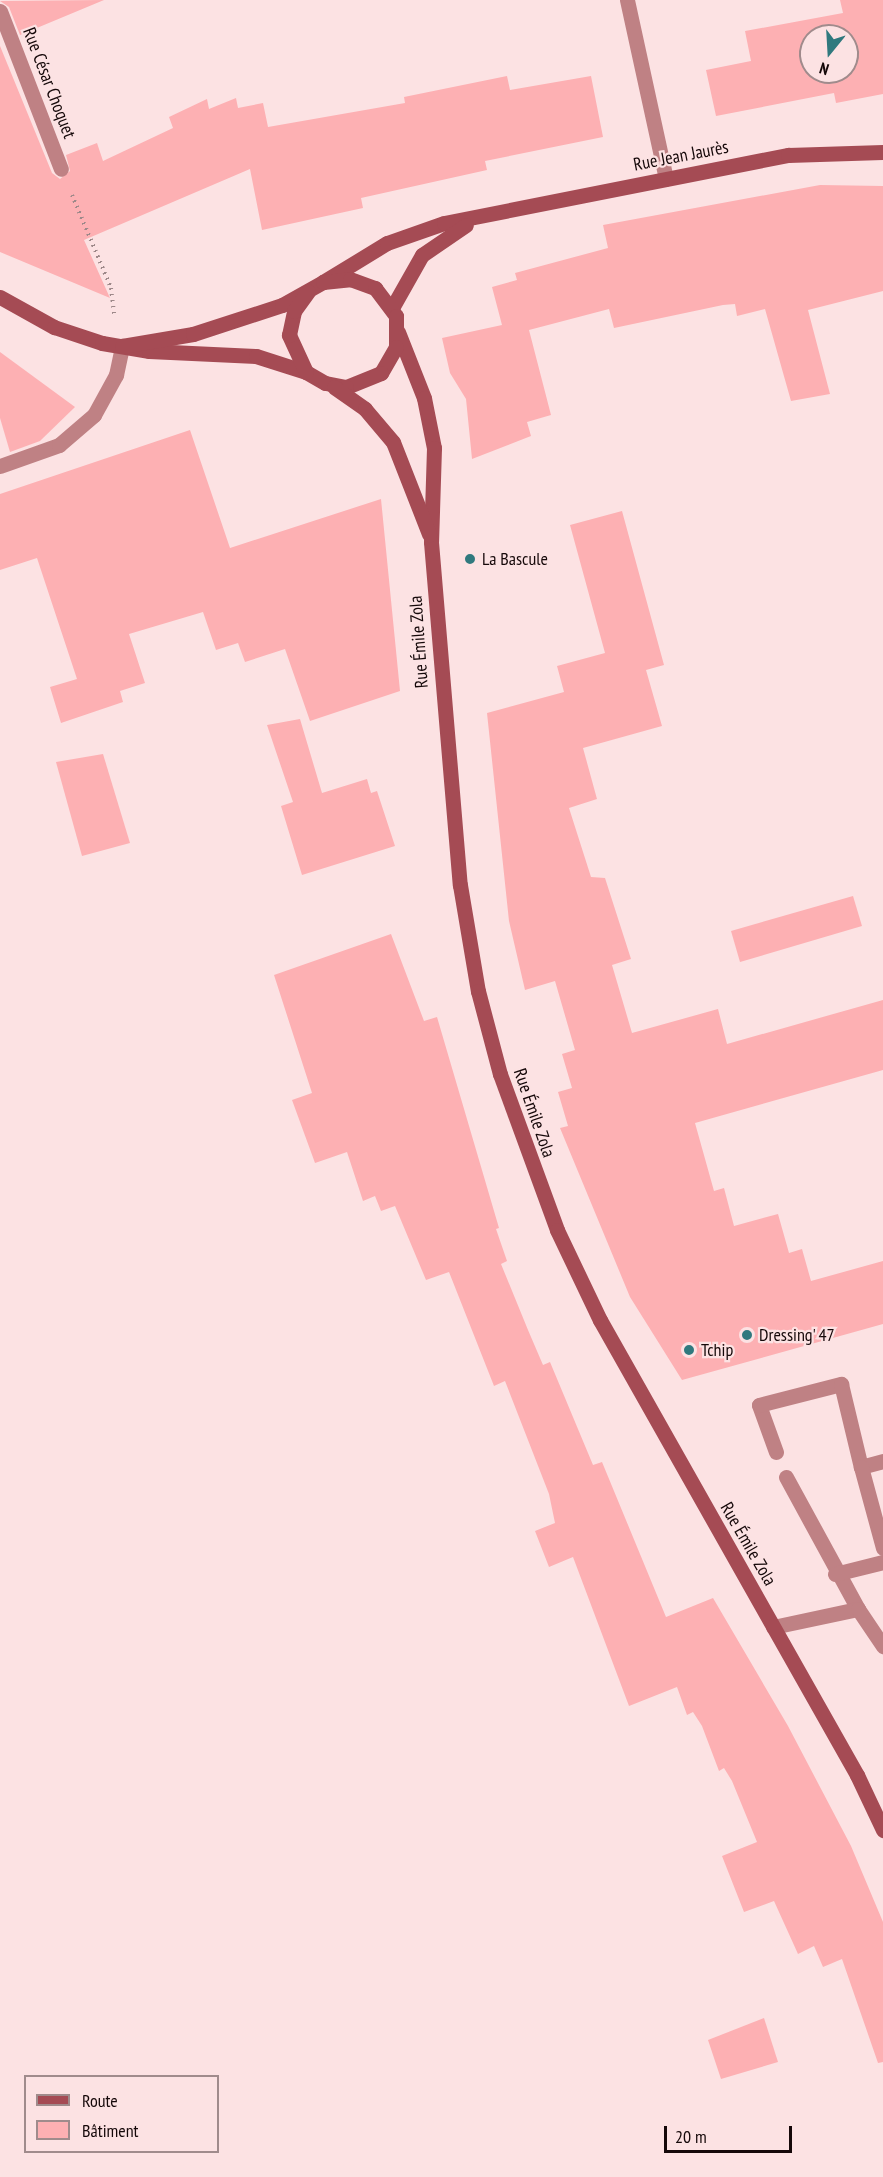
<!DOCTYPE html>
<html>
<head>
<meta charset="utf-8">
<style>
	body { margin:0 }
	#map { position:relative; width:883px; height:2177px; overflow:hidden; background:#fce2e3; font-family:"PT Sans Narrow",sans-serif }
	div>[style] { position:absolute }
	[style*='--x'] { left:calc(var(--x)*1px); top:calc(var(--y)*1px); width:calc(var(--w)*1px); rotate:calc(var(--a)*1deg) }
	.building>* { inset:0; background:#fdb0b3 }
	.path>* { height:4px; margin-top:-2px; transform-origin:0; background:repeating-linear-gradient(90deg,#9d8889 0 1.5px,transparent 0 6px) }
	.lane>* { height:15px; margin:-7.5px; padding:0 7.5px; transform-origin:7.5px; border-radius:7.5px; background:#bf8184 }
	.street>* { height:15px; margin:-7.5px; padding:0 7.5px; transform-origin:7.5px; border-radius:7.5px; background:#bf8184 }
	.secondary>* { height:15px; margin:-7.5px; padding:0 7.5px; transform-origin:7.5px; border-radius:7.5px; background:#a54b54 }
	.dots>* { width:16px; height:16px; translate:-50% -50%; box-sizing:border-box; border:3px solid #fce2e3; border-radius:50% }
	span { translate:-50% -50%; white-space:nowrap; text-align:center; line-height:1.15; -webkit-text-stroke:4.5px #fce2e3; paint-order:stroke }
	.street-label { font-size:18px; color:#150809 }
	.poi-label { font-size:18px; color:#150809 }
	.left { translate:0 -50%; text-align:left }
	.legend { position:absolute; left:24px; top:2075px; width:195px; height:78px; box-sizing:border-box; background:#fce2e3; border:2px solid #a08b8c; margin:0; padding:8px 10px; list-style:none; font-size:18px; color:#150809 }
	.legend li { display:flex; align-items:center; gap:12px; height:30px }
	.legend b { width:30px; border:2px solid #a08b8c }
	.north { position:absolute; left:799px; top:24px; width:60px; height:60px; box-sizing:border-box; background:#fce2e3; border:2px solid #a08b8c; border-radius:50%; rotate:198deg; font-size:16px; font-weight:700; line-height:24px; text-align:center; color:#150809 }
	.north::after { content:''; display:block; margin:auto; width:21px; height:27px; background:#30797e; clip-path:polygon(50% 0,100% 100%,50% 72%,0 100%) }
	.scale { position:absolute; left:664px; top:2126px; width:128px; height:27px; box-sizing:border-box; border:3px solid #150809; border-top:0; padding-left:8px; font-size:18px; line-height:21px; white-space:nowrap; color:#150809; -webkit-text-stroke:4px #fce2e3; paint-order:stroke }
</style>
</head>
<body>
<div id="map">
	<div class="building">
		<i style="clip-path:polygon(104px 0,20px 35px,9px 7px,0 1px)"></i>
		<i style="clip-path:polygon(evenodd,840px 0,883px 0,883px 94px,836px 103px,834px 93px,716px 116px,706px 70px,751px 61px,745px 31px,843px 13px,840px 0,811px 36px,847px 36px,847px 72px,811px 72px,811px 36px)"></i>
		<i style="clip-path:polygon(0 46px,52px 173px,60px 179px,70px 171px,66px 155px,97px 143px,103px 161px,173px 128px,169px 117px,207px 99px,209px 109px,236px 98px,238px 108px,263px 103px,268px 127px,405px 103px,404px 97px,507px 76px,510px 90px,591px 76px,603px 137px,485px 161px,487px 170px,361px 198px,363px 208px,262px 230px,250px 169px,84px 240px,110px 298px,0 252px)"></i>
		<i style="clip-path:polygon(820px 185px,883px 186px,883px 291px,808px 310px,830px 394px,791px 401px,765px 309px,737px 316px,735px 304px,723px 305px,614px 328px,609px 309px,529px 330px,551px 415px,527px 422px,531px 436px,472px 459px,466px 399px,450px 373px,442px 338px,502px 325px,492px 287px,517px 280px,515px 273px,608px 248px,603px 225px)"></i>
		<i style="clip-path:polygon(0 352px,75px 407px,40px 441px,10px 452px,0 418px)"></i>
		<i style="clip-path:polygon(190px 430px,230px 548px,381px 499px,400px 691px,310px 721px,285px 649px,245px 662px,238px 643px,216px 650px,203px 612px,129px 634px,145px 683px,120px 691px,123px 702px,61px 723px,50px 687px,77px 679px,37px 558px,0 570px,0 494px)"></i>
		<i style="clip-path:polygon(622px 511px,664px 665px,646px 670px,662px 726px,583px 748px,597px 799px,569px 808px,591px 877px,605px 878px,631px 959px,612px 965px,632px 1033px,718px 1009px,727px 1044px,883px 1000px,883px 1070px,695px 1123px,714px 1191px,724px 1188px,734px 1226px,778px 1214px,789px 1253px,802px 1249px,811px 1281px,883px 1261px,883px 1324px,682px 1380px,630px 1297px,560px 1128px,568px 1126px,558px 1092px,572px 1088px,562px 1054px,575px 1050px,555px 981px,525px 990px,509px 921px,487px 713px,564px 692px,557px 666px,605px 653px,570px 525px)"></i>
		<i style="clip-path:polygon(300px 719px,322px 793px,367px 779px,371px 793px,377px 791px,395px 846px,302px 875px,281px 806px,293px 802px,267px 725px)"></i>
		<i style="clip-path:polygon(103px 754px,130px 843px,82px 856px,56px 762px)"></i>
		<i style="clip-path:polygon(853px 896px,862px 926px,740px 962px,731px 931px)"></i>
		<i style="clip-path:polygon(391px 934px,424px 1021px,437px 1017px,499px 1228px,496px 1229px,507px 1261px,501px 1264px,528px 1330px,543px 1365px,550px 1362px,593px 1465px,602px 1462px,666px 1617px,713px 1598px,788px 1726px,851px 1846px,883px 1922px,883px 2062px,878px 2063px,842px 1959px,823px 1967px,814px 1946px,798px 1954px,774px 1901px,744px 1912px,722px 1856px,757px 1842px,732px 1781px,724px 1768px,719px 1771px,702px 1726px,693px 1712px,687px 1715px,677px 1687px,629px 1706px,573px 1557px,549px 1567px,535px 1531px,555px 1523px,549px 1494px,505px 1381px,494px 1386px,449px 1272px,426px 1280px,395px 1206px,381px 1211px,375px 1196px,363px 1201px,347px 1152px,315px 1163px,292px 1100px,312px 1093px,274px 975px)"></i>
		<i style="clip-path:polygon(764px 2018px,778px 2062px,721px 2079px,708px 2040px)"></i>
	</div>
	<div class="path">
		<i style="--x:72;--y:195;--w:101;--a:67.2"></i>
		<i style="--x:111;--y:288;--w:26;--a:83"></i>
	</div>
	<div class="lane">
		<i style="--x:0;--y:466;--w:63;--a:-19.6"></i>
		<i style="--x:59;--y:445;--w:46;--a:-40.6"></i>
		<i style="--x:94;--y:415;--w:46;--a:-61.2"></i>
		<i style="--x:116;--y:375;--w:30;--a:-78"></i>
		<i style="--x:776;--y:1452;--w:50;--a:-109.9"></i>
		<i style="--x:759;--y:1405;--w:85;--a:-14.4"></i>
		<i style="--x:841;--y:1384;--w:85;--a:76.5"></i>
		<i style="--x:883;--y:1461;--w:23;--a:165"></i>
		<i style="--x:861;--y:1467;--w:84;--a:74.8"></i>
		<i style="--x:786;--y:1477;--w:150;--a:61.4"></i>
		<i style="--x:835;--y:1574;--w:49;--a:-14"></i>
		<i style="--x:773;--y:1627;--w:87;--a:-12"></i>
		<i style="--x:858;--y:1609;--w:45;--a:56"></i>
	</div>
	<div class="street">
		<i style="--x:627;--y:0;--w:183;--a:77.7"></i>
		<i style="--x:0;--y:11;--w:169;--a:68.9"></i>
	</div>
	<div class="secondary">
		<i style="--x:323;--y:282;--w:75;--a:-31.4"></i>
		<i style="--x:387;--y:243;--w:60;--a:-19.3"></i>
		<i style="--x:444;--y:223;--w:351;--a:-11.2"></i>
		<i style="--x:788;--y:155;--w:95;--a:-1.8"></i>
		<i style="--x:0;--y:297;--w:62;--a:29.1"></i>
		<i style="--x:54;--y:327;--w:51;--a:18.4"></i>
		<i style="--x:102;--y:343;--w:48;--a:9.7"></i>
		<i style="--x:149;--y:351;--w:107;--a:2.7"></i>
		<i style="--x:256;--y:356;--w:52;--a:17.7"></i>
		<i style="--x:392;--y:308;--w:61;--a:-60.5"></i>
		<i style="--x:422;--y:255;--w:53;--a:-34.3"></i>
		<i style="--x:398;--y:332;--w:71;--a:68.5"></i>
		<i style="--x:424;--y:398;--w:51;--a:78.7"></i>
		<i style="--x:434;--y:448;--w:94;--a:91.8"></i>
		<i style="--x:431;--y:542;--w:344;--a:85.2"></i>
		<i style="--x:460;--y:885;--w:108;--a:80.4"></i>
		<i style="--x:478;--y:991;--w:86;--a:75.2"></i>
		<i style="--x:500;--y:1074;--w:166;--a:69.9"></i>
		<i style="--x:557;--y:1230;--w:100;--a:64.5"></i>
		<i style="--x:600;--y:1320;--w:523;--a:60.54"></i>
		<i style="--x:857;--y:1775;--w:61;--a:64.7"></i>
		<i style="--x:122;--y:346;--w:72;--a:-9.6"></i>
		<i style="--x:193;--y:334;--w:94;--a:-18"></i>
		<i style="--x:282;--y:305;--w:47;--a:-29.3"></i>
		<i style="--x:323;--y:282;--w:27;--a:-6"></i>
		<i style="--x:350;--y:279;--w:27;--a:20"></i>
		<i style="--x:375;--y:288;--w:35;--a:53"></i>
		<i style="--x:396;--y:316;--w:31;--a:90"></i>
		<i style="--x:396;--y:347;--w:30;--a:120"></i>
		<i style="--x:381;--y:373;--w:38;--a:158"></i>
		<i style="--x:346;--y:387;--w:21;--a:-169"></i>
		<i style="--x:325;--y:383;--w:22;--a:-150"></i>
		<i style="--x:306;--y:372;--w:41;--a:-114.7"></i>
		<i style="--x:289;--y:335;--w:25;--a:-78"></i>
		<i style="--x:294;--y:311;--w:24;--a:-54"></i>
		<i style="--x:334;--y:387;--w:38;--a:35"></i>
		<i style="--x:365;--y:409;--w:43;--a:49.7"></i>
		<i style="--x:393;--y:442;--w:99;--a:68.6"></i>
	</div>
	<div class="dots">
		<i style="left:470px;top:559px;background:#30797e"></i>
		<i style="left:747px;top:1335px;background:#30797e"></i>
		<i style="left:689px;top:1350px;background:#30797e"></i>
	</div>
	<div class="street-label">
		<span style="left:49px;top:83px;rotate:69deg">Rue César Choquet</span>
		<span style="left:681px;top:156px;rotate:-11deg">Rue Jean Jaurès</span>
		<span style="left:419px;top:642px;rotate:-94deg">Rue Émile Zola</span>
		<span style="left:534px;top:1113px;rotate:71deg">Rue Émile Zola</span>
		<span style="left:748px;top:1544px;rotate:60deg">Rue Émile Zola</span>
	</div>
	<div class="poi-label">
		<span class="left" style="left:482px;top:559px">La Bascule</span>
		<span class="left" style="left:759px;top:1335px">Dressing' 47</span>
		<span class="left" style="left:701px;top:1350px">Tchip</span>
	</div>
	<ul class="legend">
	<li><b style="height:8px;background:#a54b54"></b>Route</li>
	<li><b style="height:16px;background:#fdb0b3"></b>Bâtiment</li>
	</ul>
	<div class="north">N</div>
	<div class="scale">20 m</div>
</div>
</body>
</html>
